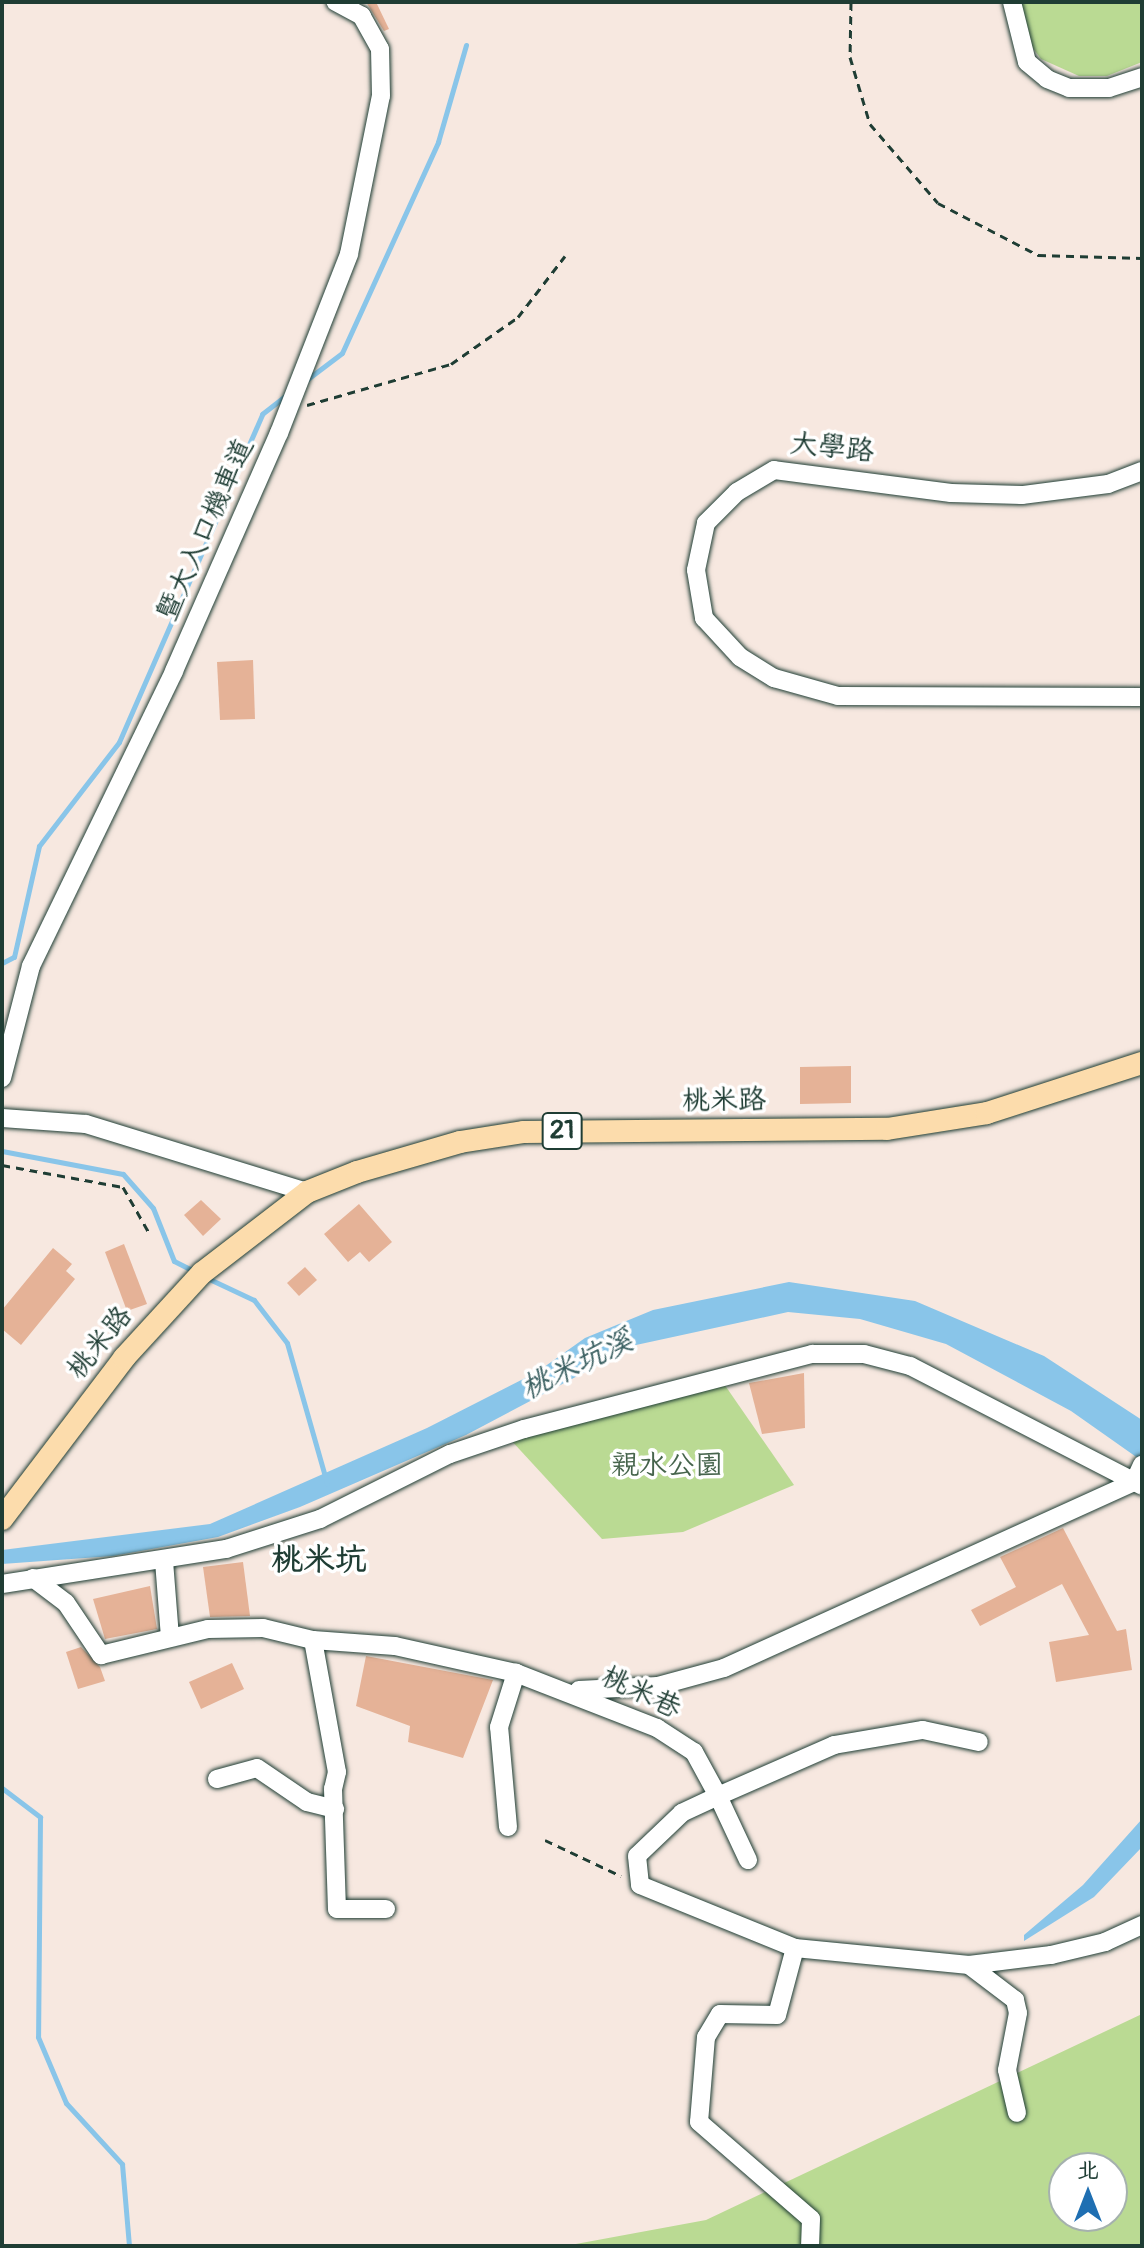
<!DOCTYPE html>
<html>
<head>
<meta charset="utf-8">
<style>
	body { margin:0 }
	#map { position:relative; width:1144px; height:2248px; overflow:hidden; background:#f7e8e0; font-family:Pangolin,"LXGW WenKai TC",sans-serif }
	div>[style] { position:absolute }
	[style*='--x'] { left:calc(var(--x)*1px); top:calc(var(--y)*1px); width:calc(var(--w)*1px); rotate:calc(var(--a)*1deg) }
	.green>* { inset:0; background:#bada93 }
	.water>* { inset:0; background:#89c5e9 }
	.stream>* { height:5px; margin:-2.5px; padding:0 2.5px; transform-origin:2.5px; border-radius:2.5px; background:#89c5e9 }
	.building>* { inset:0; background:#e5b297 }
	.path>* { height:3px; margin-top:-1.5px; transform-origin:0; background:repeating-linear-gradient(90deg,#1f3d34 0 8px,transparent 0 14px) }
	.roads { filter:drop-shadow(0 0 2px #1f3d34) drop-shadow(0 0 2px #1f3d34) }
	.minor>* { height:18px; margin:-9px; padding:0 9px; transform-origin:9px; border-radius:9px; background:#fff }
	.major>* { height:22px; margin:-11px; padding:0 11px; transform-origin:11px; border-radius:11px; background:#fcdcac }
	span { translate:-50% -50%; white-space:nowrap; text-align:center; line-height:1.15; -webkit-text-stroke:7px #fff; paint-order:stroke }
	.shield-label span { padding:2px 6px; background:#fff; border:2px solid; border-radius:6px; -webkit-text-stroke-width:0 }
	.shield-label { font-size:26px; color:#1f3d34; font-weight:700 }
	.street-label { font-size:28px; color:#1f3d34 }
	.park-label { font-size:28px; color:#46644c }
	.water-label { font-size:30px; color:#3a5f61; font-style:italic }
	.quarter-label { font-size:32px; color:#1f3d34; font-weight:700 }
	.frame { position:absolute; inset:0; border:4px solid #1f3d34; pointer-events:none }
	.north { position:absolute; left:1048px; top:2152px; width:80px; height:80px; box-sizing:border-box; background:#fff; border:2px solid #a5b1ae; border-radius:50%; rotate:0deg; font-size:22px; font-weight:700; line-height:32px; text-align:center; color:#1f3d34 }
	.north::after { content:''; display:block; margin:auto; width:28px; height:36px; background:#1f6fb2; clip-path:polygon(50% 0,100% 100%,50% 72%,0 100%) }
</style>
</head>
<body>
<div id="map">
	<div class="green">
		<i style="clip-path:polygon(1016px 2px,1142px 2px,1142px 62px,1107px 76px,1079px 76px,1041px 59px,1027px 40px)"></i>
		<i style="clip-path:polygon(722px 1381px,794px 1485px,683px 1532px,602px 1539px,509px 1438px)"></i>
		<i style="clip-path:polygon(evenodd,1142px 2014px,1142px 2246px,565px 2246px,706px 2220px,1142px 2014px,1064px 2168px,1112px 2168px,1112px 2216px,1064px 2216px,1064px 2168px)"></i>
	</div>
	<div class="water">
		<i style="clip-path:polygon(789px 1282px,915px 1301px,1044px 1356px,1142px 1420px,1142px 1461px,1071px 1411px,946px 1344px,860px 1319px,788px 1312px,636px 1345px,466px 1435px,300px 1507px,218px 1537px,113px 1556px,2px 1564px,2px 1550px,210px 1524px,427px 1428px,537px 1372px,585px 1338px,653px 1310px)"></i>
		<i style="clip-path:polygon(1142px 1819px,1142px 1847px,1094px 1897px,1024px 1941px,1024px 1935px,1083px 1885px)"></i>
	</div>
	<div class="stream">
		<i style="--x:305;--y:381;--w:46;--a:-37.1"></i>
		<i style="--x:342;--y:353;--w:232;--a:-65.5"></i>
		<i style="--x:438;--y:142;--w:101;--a:-73.9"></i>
		<i style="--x:2;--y:963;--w:13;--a:-27"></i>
		<i style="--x:14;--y:957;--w:114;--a:-77.3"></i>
		<i style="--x:39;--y:846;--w:131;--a:-52.4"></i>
		<i style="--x:119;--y:742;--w:358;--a:-66.4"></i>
		<i style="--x:262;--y:414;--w:33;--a:-38"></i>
		<i style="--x:2;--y:1151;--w:123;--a:10.8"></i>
		<i style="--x:123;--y:1174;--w:45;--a:48.6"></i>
		<i style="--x:153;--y:1208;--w:57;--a:68.4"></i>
		<i style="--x:174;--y:1261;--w:25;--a:27"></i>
		<i style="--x:205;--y:1277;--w:54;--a:25.1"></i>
		<i style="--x:254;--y:1300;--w:54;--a:52.5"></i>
		<i style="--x:287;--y:1343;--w:146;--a:74.1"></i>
		<i style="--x:2;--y:1788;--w:48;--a:37.3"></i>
		<i style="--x:40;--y:1817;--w:220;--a:90.5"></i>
		<i style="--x:38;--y:2037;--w:72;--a:67"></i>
		<i style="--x:66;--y:2103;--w:83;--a:47.4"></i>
		<i style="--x:122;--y:2164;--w:82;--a:85.1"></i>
	</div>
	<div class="building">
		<i style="clip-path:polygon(366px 2px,376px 2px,389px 29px,384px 31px)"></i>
		<i style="clip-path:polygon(253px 660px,255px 719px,220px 720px,217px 662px)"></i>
		<i style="clip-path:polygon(851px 1066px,851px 1103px,800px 1104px,800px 1067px)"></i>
		<i style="clip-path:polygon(201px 1200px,221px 1219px,203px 1236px,184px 1215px)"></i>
		<i style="clip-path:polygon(359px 1204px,392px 1242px,369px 1262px,360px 1252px,348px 1262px,324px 1234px)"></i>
		<i style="clip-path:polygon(124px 1244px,147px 1304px,127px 1311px,105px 1252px)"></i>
		<i style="clip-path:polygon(53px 1248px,72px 1264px,66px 1271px,75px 1279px,21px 1345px,2px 1329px,2px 1310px)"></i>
		<i style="clip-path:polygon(305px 1267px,317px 1280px,299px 1296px,287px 1283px)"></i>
		<i style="clip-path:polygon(804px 1373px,805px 1428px,762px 1434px,749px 1383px)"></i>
		<i style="clip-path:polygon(1063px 1528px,1117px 1631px,1126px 1629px,1132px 1670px,1056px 1682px,1049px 1642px,1089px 1635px,1062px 1584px,980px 1626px,971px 1610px,1016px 1587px,1000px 1557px)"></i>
		<i style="clip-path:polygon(243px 1562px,250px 1616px,210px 1617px,203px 1567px)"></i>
		<i style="clip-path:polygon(150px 1586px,157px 1629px,105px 1639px,93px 1599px)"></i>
		<i style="clip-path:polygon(81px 1647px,100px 1667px,105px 1681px,78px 1689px,66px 1652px)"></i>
		<i style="clip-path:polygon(366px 1656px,493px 1680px,463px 1758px,408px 1742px,410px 1726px,356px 1706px)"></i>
		<i style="clip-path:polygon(232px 1663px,244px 1689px,201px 1709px,189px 1682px)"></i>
	</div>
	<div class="path">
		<i style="--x:851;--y:2;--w:55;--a:91"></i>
		<i style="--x:850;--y:57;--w:70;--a:73.4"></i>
		<i style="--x:870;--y:124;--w:104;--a:49.3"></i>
		<i style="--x:938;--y:203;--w:113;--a:27.5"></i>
		<i style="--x:1038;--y:255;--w:104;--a:1.7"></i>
		<i style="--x:307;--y:405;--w:150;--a:-15.9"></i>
		<i style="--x:451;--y:364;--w:82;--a:-35"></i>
		<i style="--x:518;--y:317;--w:77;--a:-52.4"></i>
		<i style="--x:2;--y:1165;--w:123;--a:10.3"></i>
		<i style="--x:123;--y:1187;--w:51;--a:60.4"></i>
		<i style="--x:545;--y:1840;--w:84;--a:25.3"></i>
	</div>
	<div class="roads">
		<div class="minor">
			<i style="--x:1012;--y:2;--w:62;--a:76"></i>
			<i style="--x:1027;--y:62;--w:26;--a:40"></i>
			<i style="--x:1047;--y:79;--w:24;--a:22"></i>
			<i style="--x:1069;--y:88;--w:40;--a:0"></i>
			<i style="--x:1109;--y:88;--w:35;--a:-18"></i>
			<i style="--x:1142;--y:471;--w:36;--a:159"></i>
			<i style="--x:1108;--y:484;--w:87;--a:172.7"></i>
			<i style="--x:1022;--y:495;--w:71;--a:-178.4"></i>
			<i style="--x:951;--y:493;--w:178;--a:-172.6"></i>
			<i style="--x:774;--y:470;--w:43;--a:149.3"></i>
			<i style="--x:737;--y:492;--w:44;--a:135"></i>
			<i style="--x:706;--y:523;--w:48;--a:102"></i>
			<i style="--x:696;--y:570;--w:49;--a:80.5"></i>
			<i style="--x:704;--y:618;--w:53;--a:47.3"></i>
			<i style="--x:740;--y:657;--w:40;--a:32"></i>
			<i style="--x:774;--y:678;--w:66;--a:15.7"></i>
			<i style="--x:838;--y:696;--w:304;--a:0.2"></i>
			<i style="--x:2;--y:1078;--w:116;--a:-75.5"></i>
			<i style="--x:31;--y:966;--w:328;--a:-64.1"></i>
			<i style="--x:174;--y:671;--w:260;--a:-66.2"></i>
			<i style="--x:279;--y:433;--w:192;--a:-68.6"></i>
			<i style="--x:349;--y:254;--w:161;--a:-78.6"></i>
			<i style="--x:381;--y:96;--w:47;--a:-91.2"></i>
			<i style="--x:380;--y:49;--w:38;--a:-119"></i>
			<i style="--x:362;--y:16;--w:30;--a:-152"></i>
			<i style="--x:2;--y:1118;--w:84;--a:4.1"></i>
			<i style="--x:86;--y:1124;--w:231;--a:17.1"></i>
			<i style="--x:164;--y:1561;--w:76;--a:85.5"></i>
			<i style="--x:33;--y:1578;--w:41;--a:37.1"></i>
			<i style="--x:66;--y:1603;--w:63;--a:56.1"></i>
			<i style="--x:101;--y:1655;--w:110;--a:-13.7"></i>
			<i style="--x:208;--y:1629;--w:55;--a:-1"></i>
			<i style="--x:263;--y:1628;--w:51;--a:13.5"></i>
			<i style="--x:313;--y:1640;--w:82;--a:4.2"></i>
			<i style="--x:395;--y:1646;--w:124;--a:12.6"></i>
			<i style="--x:516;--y:1673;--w:151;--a:21.3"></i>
			<i style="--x:657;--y:1728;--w:44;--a:33"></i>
			<i style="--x:694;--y:1752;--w:50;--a:61.4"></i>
			<i style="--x:718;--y:1796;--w:40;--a:155"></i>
			<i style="--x:682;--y:1813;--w:62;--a:136.3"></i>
			<i style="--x:637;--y:1856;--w:29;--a:84"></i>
			<i style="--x:640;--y:1885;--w:167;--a:22.1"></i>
			<i style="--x:795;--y:1948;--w:175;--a:5.6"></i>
			<i style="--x:969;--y:1965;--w:83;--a:-7"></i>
			<i style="--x:1051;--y:1955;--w:56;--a:-13.5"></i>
			<i style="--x:1105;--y:1942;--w:41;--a:-24.7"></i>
			<i style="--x:2;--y:1584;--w:227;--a:-8.9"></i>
			<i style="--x:226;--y:1549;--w:99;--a:-17.7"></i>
			<i style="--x:320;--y:1519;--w:145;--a:-26.6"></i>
			<i style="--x:450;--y:1454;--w:78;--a:-18.7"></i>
			<i style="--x:524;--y:1429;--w:298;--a:-14.6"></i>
			<i style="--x:812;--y:1354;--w:52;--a:0"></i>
			<i style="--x:864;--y:1354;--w:48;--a:14.6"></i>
			<i style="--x:910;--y:1366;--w:261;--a:27.3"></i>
			<i style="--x:313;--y:1640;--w:134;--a:79.7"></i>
			<i style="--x:337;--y:1772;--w:17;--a:103"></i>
			<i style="--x:333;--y:1789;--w:120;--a:88.1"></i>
			<i style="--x:337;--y:1909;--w:49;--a:0"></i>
			<i style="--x:579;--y:1690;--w:79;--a:-2.9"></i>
			<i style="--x:658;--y:1686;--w:68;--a:-15.3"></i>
			<i style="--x:724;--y:1668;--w:450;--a:-24.4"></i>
			<i style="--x:1134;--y:1482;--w:19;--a:-65"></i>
			<i style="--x:217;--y:1779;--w:41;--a:-15.4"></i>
			<i style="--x:257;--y:1768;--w:60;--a:34.2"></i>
			<i style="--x:307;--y:1802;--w:29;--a:14"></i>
			<i style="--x:508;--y:1827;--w:100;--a:-95.1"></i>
			<i style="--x:499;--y:1727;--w:57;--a:-72.5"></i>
			<i style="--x:748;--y:1860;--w:71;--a:-115.1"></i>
			<i style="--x:718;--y:1796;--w:127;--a:-23.7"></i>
			<i style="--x:834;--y:1745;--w:90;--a:-9.6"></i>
			<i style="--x:923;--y:1730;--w:57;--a:12.1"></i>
			<i style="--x:795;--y:1948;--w:69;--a:105"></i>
			<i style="--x:777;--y:2015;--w:57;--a:-179"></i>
			<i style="--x:720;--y:2014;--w:27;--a:121"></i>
			<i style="--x:706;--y:2037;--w:85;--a:94.7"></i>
			<i style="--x:699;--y:2122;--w:148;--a:40.9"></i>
			<i style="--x:811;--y:2219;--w:27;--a:92"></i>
			<i style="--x:969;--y:1965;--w:58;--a:37.3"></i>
			<i style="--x:1015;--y:2000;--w:13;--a:77"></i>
			<i style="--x:1018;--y:2013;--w:58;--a:100.9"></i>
			<i style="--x:1007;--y:2070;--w:44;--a:76.9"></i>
		</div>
		<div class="major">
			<i style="--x:2;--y:1519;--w:202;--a:-52.8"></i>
			<i style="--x:124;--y:1358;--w:115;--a:-47.5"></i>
			<i style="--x:202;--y:1273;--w:133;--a:-37.6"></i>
			<i style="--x:307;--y:1192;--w:54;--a:-21.8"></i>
			<i style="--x:357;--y:1172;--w:107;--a:-16.2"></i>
			<i style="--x:460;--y:1142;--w:65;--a:-8.9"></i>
			<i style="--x:524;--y:1132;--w:363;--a:-0.5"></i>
			<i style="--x:887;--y:1129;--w:101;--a:-9.1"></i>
			<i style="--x:987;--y:1113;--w:163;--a:-17.9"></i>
		</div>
	</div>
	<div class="shield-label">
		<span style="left:562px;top:1131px">21</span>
	</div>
	<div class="street-label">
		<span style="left:832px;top:448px;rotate:6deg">大學路</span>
		<span style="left:206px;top:530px;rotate:-66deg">暨大入口機車道</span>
		<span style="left:724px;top:1101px;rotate:-1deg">桃米路</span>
		<span style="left:100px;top:1343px;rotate:-51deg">桃米路</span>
		<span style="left:641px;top:1693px;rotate:25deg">桃米巷</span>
	</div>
	<div class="park-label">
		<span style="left:667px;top:1466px">親水公園</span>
	</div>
	<div class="water-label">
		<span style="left:577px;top:1365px;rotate:-26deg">桃米坑溪</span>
	</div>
	<div class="quarter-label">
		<span style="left:319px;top:1560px">桃米坑</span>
	</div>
	<div class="frame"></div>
	<div class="north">北</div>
</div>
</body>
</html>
